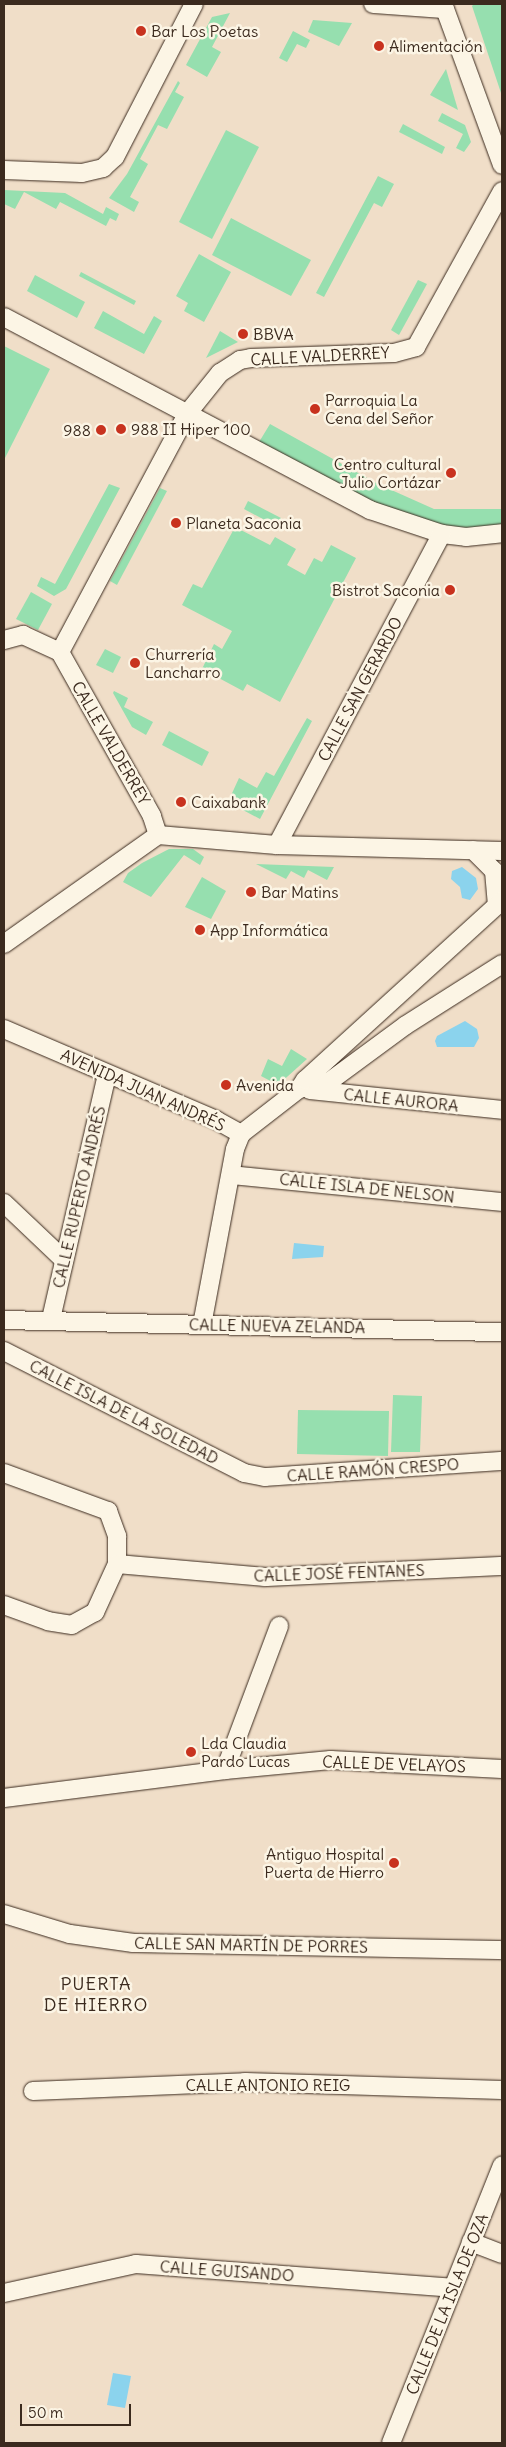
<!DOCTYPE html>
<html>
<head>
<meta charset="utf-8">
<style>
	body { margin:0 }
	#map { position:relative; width:506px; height:2447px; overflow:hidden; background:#f0dec8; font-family:Delius,sans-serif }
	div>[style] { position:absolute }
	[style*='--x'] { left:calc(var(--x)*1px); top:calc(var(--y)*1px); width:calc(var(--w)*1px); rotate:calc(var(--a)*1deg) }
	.green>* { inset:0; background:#96dfaf }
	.water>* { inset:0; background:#8bd3ed }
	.roads { filter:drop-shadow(0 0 1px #3b2a1e) drop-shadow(0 0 1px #3b2a1e) }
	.minor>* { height:18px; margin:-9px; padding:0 9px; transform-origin:9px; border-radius:9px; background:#fcf5e5 }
	.dots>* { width:14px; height:14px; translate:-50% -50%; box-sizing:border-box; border:2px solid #fcf5e5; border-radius:50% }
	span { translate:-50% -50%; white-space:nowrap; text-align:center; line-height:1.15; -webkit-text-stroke:5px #fcf5e5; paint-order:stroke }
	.poi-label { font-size:16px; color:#3b2a1e }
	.left { translate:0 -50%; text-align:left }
	.right { translate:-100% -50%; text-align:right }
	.street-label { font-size:16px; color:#3b2a1e }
	.neighbourhood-label { font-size:18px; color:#3b2a1e; letter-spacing:1px }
	.frame { position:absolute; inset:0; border:5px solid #3b2a1e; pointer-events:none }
	.scale { position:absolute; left:20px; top:2404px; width:111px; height:22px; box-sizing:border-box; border:2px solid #3b2a1e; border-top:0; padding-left:6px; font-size:15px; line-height:18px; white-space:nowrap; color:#3b2a1e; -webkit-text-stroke:4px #fcf5e5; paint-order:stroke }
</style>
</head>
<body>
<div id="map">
	<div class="green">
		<i style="clip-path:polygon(474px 4px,502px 4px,502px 96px,472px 6px)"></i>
		<i style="clip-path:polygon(230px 13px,212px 47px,221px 52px,207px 77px,186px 65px,212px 17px)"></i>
		<i style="clip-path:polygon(313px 20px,352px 23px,339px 46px,308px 32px)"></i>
		<i style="clip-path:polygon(293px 31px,310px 40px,306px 48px,297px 44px,287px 62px,279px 58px)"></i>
		<i style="clip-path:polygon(446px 69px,458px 110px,430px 95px)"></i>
		<i style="clip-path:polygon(178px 81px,180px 83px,175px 92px,184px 97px,167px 129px,158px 125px,140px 159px,148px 164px,130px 197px,139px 202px,134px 212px,109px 198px,127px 174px)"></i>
		<i style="clip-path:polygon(442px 113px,465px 125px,471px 142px,464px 152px,456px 148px,463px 134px,438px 121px)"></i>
		<i style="clip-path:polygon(403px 124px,445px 147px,442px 154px,399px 132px)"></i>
		<i style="clip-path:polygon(226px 130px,259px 147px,212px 239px,179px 222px)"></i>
		<i style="clip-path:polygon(378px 176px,394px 184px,382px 207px,374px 203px,324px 297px,316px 293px)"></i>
		<i style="clip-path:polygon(4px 190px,65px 193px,103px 214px,106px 207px,119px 214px,116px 221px,110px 218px,106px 226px,60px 202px,56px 209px,24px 192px,15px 209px,4px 204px)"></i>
		<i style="clip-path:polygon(231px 218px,311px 260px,291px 296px,212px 255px)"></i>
		<i style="clip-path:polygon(199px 254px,231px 272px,204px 322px,184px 311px,188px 303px,176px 296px)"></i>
		<i style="clip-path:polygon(81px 272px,136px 301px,134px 305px,79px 276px)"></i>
		<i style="clip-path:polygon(35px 275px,85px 302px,77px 318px,27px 291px)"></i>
		<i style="clip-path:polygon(418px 280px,427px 284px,399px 335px,391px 330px)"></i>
		<i style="clip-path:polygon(103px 311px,144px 334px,154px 316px,162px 321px,144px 354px,94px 328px)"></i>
		<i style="clip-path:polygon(220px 331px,238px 342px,206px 358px)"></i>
		<i style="clip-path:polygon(4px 346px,50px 369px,4px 460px)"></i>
		<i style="clip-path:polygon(270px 424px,378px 484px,434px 509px,502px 509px,502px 529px,444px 532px,373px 507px,256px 447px)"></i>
		<i style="clip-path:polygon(109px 484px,120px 488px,66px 589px,54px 596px,37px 586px,41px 577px,55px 584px)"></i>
		<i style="clip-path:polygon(160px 488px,167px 491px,117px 585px,110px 581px)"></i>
		<i style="clip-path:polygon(248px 501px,281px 518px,276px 526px,244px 509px)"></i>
		<i style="clip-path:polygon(235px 527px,270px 545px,275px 537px,296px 549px,287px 565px,305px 575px,314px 558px,322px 562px,331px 545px,356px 558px,280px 702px,247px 684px,243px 691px,202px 669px,214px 644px,222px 649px,232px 631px,182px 605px,193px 584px,202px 588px)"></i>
		<i style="clip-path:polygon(31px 592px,52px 604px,38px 630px,16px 619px)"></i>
		<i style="clip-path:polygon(105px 649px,121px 657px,113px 673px,96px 665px)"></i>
		<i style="clip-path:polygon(114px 691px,128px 698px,124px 707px,153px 722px,146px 735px,132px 727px,113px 693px)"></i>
		<i style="clip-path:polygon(307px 718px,312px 721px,260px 819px,228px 802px,239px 778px,257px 788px,266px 772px,274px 776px)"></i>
		<i style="clip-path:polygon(169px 731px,209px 752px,202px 766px,162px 745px)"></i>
		<i style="clip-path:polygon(169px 849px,193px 849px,204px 857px,200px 865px,184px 855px,151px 897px,123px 882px,128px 873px,142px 863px)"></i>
		<i style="clip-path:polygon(256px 864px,334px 867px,327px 880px,308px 870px,304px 878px,291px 871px,286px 879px)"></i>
		<i style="clip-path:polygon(202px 877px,226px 891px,211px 919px,185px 907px)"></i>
		<i style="clip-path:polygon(291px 1049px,307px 1059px,278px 1085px,261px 1076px,268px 1059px,282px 1066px)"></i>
		<i style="clip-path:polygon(393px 1395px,422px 1396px,420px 1452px,391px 1452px)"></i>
		<i style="clip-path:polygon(298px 1410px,389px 1411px,388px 1456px,297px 1454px)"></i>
	</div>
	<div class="water">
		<i style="clip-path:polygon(462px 867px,476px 878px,478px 889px,470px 900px,462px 898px,460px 887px,451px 879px,452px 871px)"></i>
		<i style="clip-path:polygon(465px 1021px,477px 1029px,479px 1038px,474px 1047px,437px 1047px,435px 1041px,437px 1036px)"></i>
		<i style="clip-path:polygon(294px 1243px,324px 1246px,323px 1257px,292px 1259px)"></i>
		<i style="clip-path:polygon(113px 2373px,131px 2376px,125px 2408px,107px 2405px)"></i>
	</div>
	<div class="roads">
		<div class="minor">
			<i style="--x:373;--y:4;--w:72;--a:4"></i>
			<i style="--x:445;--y:9;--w:166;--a:69.9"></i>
			<i style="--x:4;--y:170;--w:78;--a:2.2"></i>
			<i style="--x:82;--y:173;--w:22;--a:-13"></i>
			<i style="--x:103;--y:168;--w:16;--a:-43"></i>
			<i style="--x:115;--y:157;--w:172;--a:-62.7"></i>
			<i style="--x:4;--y:317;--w:414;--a:27.8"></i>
			<i style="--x:370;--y:510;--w:76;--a:18.4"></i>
			<i style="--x:442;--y:534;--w:24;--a:7"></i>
			<i style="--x:466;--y:537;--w:36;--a:-6"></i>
			<i style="--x:4;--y:640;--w:20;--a:-15"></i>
			<i style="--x:23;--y:635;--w:41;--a:24.7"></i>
			<i style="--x:158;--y:835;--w:20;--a:-108"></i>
			<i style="--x:152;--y:816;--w:188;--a:-119.3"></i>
			<i style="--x:60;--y:652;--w:270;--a:-61.9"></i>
			<i style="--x:187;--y:414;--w:53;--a:-51.2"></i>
			<i style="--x:220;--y:373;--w:24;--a:-33"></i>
			<i style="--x:240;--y:360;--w:11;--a:-10"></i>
			<i style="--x:251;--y:358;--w:143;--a:-2"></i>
			<i style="--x:394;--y:353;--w:23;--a:-15"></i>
			<i style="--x:416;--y:347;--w:178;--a:-61.1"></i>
			<i style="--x:277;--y:845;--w:352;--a:-62.1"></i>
			<i style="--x:473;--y:850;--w:30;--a:45"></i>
			<i style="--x:494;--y:871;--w:34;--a:85"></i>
			<i style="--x:4;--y:944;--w:189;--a:-35.3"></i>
			<i style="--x:158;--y:835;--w:119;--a:4.8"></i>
			<i style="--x:277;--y:845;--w:225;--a:1.5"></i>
			<i style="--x:4;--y:1029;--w:231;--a:23.2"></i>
			<i style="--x:216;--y:1120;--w:29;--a:29"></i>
			<i style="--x:299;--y:1089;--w:32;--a:-14"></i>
			<i style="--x:330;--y:1081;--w:94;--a:-36.4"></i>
			<i style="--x:406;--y:1025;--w:114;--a:-32.4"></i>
			<i style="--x:310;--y:1090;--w:193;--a:5.9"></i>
			<i style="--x:231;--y:1175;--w:272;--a:5.7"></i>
			<i style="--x:4;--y:1203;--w:83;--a:43.5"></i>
			<i style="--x:51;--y:1319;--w:251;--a:-77.1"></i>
			<i style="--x:4;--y:1320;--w:498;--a:1.4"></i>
			<i style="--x:202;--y:1325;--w:179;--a:-79.4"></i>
			<i style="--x:235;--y:1149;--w:16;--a:-68"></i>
			<i style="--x:241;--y:1134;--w:73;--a:-37.8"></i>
			<i style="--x:299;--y:1089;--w:11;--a:-56"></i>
			<i style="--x:305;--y:1080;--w:266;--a:-42.3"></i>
			<i style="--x:4;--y:1351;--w:269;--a:26.9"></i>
			<i style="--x:244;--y:1473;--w:21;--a:11"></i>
			<i style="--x:265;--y:1477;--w:238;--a:-3.9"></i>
			<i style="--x:4;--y:1473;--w:111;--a:20.1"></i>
			<i style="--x:108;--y:1511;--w:27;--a:70"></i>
			<i style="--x:117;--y:1536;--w:28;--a:90"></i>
			<i style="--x:117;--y:1564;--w:53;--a:114.6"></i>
			<i style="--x:95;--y:1612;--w:26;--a:151"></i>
			<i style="--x:72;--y:1625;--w:24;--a:-171"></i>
			<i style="--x:48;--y:1621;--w:47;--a:-160"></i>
			<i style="--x:117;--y:1564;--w:149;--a:5"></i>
			<i style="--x:265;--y:1577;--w:237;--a:-2.7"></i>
			<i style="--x:225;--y:1770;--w:154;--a:-69.4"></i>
			<i style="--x:4;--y:1798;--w:223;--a:-7.2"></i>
			<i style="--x:225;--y:1770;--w:106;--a:-5.4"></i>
			<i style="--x:331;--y:1760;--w:171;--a:3"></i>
			<i style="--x:4;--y:1914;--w:69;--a:16.9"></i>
			<i style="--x:70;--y:1934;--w:64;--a:8.1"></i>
			<i style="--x:133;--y:1943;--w:369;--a:1.1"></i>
			<i style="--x:33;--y:2091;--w:212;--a:-2.4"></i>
			<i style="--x:245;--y:2082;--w:257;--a:1.8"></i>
			<i style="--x:471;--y:2242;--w:33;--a:21"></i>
			<i style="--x:4;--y:2293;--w:135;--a:-12.4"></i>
			<i style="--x:136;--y:2264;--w:317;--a:4.3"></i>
			<i style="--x:391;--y:2443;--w:299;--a:-68.2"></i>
		</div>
	</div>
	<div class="dots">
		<i style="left:141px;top:31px;background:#c8321e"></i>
		<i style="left:379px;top:46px;background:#c8321e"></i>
		<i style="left:243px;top:334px;background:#c8321e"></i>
		<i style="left:315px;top:409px;background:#c8321e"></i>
		<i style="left:121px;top:429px;background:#c8321e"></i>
		<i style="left:101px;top:430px;background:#c8321e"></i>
		<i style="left:451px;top:473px;background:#c8321e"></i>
		<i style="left:176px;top:523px;background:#c8321e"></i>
		<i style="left:450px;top:590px;background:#c8321e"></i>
		<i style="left:135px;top:663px;background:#c8321e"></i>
		<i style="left:181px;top:802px;background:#c8321e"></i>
		<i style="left:251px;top:892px;background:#c8321e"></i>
		<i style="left:200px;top:930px;background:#c8321e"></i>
		<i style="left:226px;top:1085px;background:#c8321e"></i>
		<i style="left:191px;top:1752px;background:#c8321e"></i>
		<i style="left:394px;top:1863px;background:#c8321e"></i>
	</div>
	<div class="poi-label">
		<span class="left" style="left:151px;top:31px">Bar Los Poetas</span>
		<span class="left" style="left:389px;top:46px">Alimentación</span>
		<span class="left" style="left:253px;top:334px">BBVA</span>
		<span class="left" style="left:325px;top:409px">Parroquia La<br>Cena del Señor</span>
		<span class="left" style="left:131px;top:429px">988 II Hiper 100</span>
		<span class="right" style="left:91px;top:430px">988</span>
		<span class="right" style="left:441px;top:473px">Centro cultural<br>Julio Cortázar</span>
		<span class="left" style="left:186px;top:523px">Planeta Saconia</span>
		<span class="right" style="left:440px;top:590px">Bistrot Saconia</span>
		<span class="left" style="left:145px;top:663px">Churrería<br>Lancharro</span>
		<span class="left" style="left:191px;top:802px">Caixabank</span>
		<span class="left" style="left:261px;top:892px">Bar Matins</span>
		<span class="left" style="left:210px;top:930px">App Informática</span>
		<span class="left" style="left:236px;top:1085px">Avenida</span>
		<span class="left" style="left:201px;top:1752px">Lda Claudia<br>Pardo Lucas</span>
		<span class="right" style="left:384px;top:1863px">Antiguo Hospital<br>Puerta de Hierro</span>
	</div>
	<div class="street-label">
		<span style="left:320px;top:356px;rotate:-3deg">CALLE VALDERREY</span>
		<span style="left:360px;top:689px;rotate:-62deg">CALLE SAN GERARDO</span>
		<span style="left:111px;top:743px;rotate:60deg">CALLE VALDERREY</span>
		<span style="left:143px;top:1090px;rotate:24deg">AVENIDA JUAN ANDRÉS</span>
		<span style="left:401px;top:1100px;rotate:6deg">CALLE AURORA</span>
		<span style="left:367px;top:1188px;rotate:6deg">CALLE ISLA DE NELSON</span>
		<span style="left:79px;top:1197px;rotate:-77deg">CALLE RUPERTO ANDRÉS</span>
		<span style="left:277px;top:1326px;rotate:1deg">CALLE NUEVA ZELANDA</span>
		<span style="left:124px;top:1412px;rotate:27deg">CALLE ISLA DE LA SOLEDAD</span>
		<span style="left:373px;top:1470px;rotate:-4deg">CALLE RAMÓN CRESPO</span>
		<span style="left:339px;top:1573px;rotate:-2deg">CALLE JOSÉ FENTANES</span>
		<span style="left:394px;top:1764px;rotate:2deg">CALLE DE VELAYOS</span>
		<span style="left:251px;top:1945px;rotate:1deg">CALLE SAN MARTÍN DE PORRES</span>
		<span style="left:268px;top:2085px">CALLE ANTONIO REIG</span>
		<span style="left:227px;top:2271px;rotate:4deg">CALLE GUISANDO</span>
		<span style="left:447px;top:2304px;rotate:-68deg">CALLE DE LA ISLA DE OZA</span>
	</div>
	<div class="neighbourhood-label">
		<span style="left:96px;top:1995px">PUERTA<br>DE HIERRO</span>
	</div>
	<div class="frame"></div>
	<div class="scale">50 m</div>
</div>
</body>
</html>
